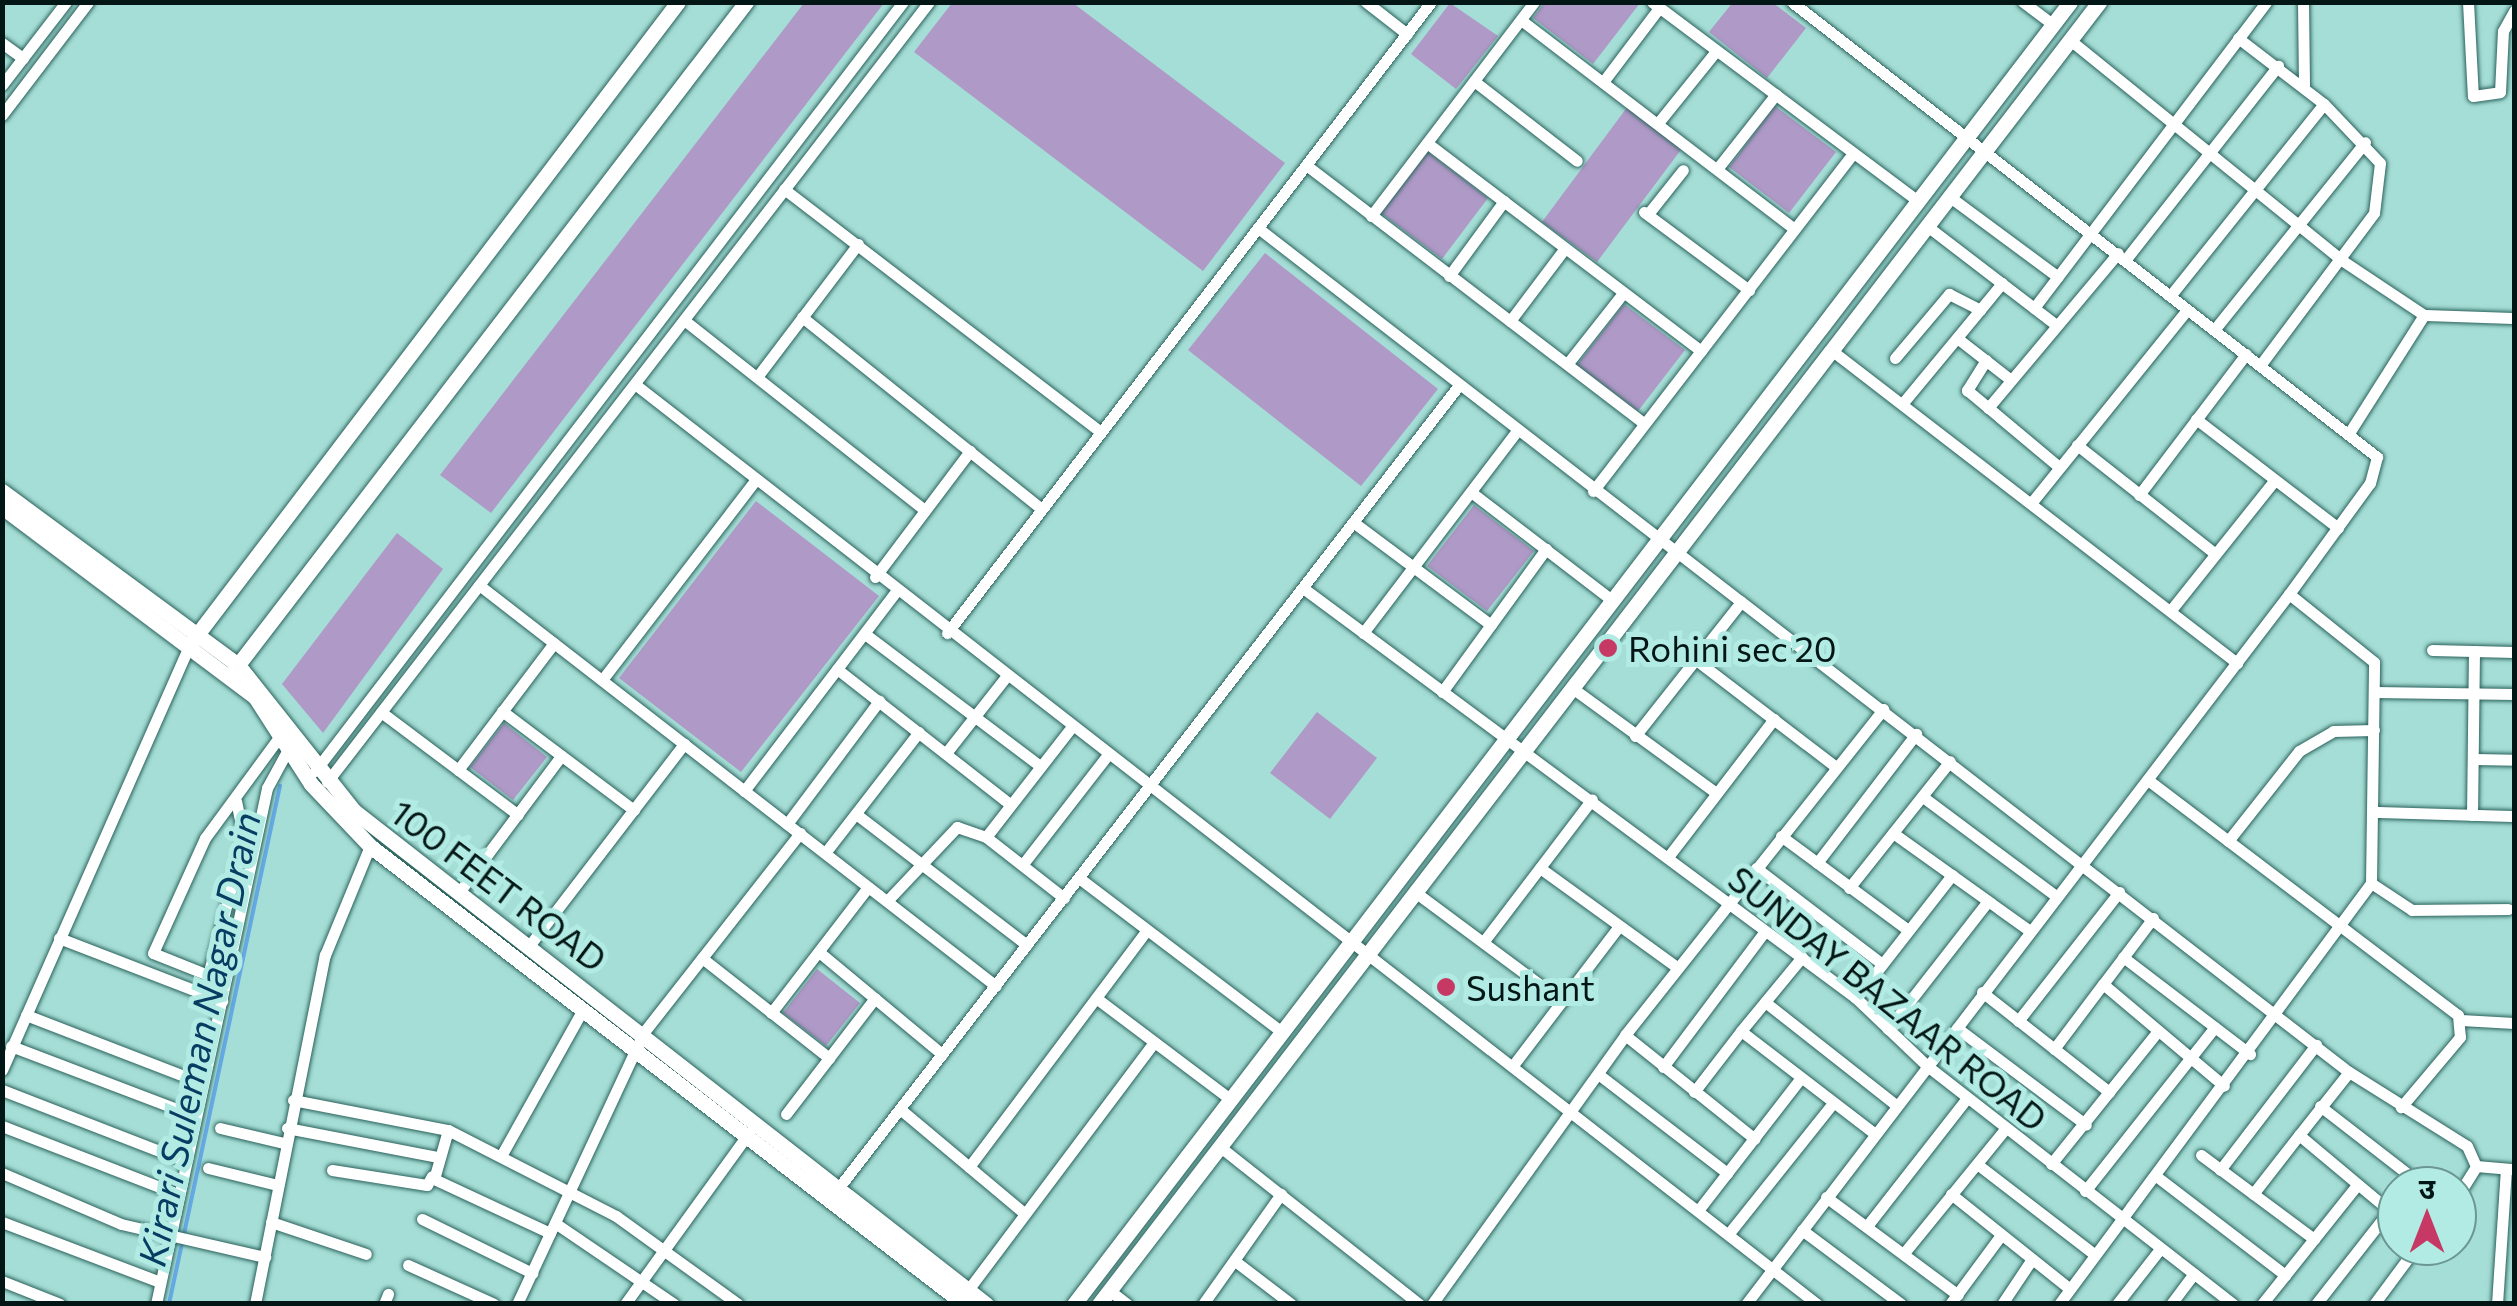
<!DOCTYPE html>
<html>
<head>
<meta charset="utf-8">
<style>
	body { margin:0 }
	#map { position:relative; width:2517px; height:1306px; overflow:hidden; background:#a5ded6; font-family:Commissioner,"Noto Sans Devanagari",sans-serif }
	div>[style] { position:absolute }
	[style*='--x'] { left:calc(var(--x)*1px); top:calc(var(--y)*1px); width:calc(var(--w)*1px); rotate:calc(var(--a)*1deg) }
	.green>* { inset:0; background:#af99c7 }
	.stream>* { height:4px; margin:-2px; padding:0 2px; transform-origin:2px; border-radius:2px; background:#65aae5 }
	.roads { filter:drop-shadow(0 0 2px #2b625c) drop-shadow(0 0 2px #2b625c) }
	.minor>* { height:11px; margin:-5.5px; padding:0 5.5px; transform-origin:5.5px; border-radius:5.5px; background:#fff }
	.tertiary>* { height:15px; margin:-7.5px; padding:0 7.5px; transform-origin:7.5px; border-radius:7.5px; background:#fff }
	.dots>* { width:28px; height:28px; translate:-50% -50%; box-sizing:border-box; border:5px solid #b2ebe3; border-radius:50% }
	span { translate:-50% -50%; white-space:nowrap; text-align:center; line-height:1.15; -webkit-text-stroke:10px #b2ebe3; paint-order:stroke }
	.poi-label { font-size:35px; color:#021715 }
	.left { translate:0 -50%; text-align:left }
	.street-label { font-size:35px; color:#021715 }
	.water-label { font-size:38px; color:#073d63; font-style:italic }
	.frame { position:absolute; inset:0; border:5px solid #021715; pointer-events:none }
	.north { position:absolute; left:2377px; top:1166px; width:100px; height:100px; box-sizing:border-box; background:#b2ebe3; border:2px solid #6c9691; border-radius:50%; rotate:0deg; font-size:28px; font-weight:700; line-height:40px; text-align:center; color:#021715 }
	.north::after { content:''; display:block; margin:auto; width:35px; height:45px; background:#c73965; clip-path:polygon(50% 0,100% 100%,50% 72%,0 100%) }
</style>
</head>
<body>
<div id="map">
	<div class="green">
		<i style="clip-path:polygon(1545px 2px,1639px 2px,1640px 3px,1593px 64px,1533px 18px)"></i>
		<i style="clip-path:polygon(1733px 2px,1773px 3px,1806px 28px,1767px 78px,1709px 32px)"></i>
		<i style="clip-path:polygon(804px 3px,884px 3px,491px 513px,440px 475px)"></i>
		<i style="clip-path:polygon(952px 3px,1073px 3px,1285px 163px,1203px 271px,914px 52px)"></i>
		<i style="clip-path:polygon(1450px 3px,1498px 36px,1456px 89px,1411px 54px)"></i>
		<i style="clip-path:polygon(1631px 102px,1686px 143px,1597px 262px,1542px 222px)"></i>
		<i style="clip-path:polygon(1775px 106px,1836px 152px,1789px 213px,1729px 167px)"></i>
		<i style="clip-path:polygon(1428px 152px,1488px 198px,1442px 259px,1381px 213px)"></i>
		<i style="clip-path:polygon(1265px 253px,1438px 389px,1361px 486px,1188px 350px)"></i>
		<i style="clip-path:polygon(1624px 304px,1685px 350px,1638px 411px,1577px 365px)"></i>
		<i style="clip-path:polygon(756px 501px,879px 596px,741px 772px,619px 678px)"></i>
		<i style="clip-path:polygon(1474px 505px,1534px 551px,1487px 611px,1427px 566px)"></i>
		<i style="clip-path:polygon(397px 533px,443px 569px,323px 733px,282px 684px)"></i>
		<i style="clip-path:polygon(1317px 712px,1377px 758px,1330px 819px,1270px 773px)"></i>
		<i style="clip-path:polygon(504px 723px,547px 757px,513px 800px,470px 767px)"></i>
		<i style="clip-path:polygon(817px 969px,860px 1003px,826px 1046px,783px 1013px)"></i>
	</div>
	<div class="stream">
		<i style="--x:169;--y:1304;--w:530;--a:-77.91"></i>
	</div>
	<div class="roads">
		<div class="minor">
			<i style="--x:1366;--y:2;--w:52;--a:38"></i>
			<i style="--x:1652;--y:2;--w:332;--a:36.8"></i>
			<i style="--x:2023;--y:2;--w:38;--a:37"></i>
			<i style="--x:2303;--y:2;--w:83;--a:89.3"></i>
			<i style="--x:2468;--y:2;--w:94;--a:87"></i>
			<i style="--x:2473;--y:96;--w:27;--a:-8"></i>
			<i style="--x:2500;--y:92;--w:61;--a:-87.2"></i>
			<i style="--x:2503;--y:31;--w:23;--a:-61"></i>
			<i style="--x:1521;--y:20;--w:344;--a:37.4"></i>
			<i style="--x:2238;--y:38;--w:108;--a:37.5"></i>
			<i style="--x:2324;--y:104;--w:81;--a:46.5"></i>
			<i style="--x:2380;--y:163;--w:50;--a:96.8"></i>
			<i style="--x:2374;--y:213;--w:189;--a:126.8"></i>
			<i style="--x:2070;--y:40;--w:348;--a:39"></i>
			<i style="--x:2340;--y:259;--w:101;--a:33.7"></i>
			<i style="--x:2424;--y:315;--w:90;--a:1.9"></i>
			<i style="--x:2;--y:43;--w:26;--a:36"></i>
			<i style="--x:1474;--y:81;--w:130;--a:37.8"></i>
			<i style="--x:1603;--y:82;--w:93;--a:-52.9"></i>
			<i style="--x:2;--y:85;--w:105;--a:-52.4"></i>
			<i style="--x:2;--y:115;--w:142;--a:-52.7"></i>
			<i style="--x:1658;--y:123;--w:92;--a:-51.1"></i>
			<i style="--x:1427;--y:143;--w:344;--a:37.2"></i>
			<i style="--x:1306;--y:165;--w:425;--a:37.4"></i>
			<i style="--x:1717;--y:169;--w:95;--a:-51.8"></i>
			<i style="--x:784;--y:189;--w:399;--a:37.5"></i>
			<i style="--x:1950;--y:197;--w:134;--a:36.5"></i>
			<i style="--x:1644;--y:212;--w:131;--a:36.6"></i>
			<i style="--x:1648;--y:214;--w:56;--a:-51.5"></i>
			<i style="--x:1371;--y:216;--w:269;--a:-52.7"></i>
			<i style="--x:1927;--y:226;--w:163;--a:37.5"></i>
			<i style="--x:1258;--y:228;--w:1379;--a:37.73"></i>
			<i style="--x:2349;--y:1072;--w:139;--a:32.1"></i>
			<i style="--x:2467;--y:1146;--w:22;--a:66"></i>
			<i style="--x:2126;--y:259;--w:246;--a:-51.8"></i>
			<i style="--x:1449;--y:276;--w:93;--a:-53.7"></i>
			<i style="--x:2170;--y:296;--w:246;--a:-51.3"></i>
			<i style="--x:2034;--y:308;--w:384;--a:-52.8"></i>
			<i style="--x:802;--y:317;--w:307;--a:38.7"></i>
			<i style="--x:684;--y:320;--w:307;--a:38.3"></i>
			<i style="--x:1510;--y:321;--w:91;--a:-53"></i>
			<i style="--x:2214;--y:330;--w:241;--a:-51.2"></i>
			<i style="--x:1957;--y:338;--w:68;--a:37.9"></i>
			<i style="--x:1835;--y:353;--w:508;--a:37.64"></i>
			<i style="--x:1895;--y:358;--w:84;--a:-49.8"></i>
			<i style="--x:1949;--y:294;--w:35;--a:27"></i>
			<i style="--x:1986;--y:360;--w:36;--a:122"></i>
			<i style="--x:1967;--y:390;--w:120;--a:39.9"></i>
			<i style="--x:1568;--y:363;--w:89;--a:-51.8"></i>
			<i style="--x:757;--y:377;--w:167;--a:-52.8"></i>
			<i style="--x:636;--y:385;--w:1496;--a:37.89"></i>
			<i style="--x:1902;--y:404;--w:157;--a:-50.4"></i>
			<i style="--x:1988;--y:408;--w:202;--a:-50"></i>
			<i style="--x:2196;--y:419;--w:179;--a:37.5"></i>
			<i style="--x:2351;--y:430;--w:136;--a:-57.6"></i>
			<i style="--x:2077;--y:445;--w:173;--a:38.2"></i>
			<i style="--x:1593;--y:491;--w:426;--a:-52.4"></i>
			<i style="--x:1471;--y:492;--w:178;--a:37.5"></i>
			<i style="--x:2139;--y:495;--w:177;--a:-52.8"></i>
			<i style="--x:2032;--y:502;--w:247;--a:-51.1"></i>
			<i style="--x:1353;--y:522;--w:172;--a:36.7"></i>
			<i style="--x:875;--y:577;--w:158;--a:-53"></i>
			<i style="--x:479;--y:585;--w:654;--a:37.8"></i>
			<i style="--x:1303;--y:588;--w:688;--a:36.55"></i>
			<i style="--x:1856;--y:998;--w:97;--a:43.7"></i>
			<i style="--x:1926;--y:1065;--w:389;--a:37.9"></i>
			<i style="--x:2171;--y:610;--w:165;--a:-51.4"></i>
			<i style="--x:947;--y:633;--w:795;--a:-52.51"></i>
			<i style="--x:1363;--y:633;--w:254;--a:-52.7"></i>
			<i style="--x:865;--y:634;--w:219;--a:37"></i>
			<i style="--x:2432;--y:650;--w:82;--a:1.4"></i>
			<i style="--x:1696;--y:660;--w:176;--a:37.4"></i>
			<i style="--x:837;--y:669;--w:219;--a:38"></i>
			<i style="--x:602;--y:680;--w:250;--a:-52.5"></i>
			<i style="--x:1575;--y:690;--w:175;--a:36.1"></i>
			<i style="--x:1442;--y:692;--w:177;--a:-54"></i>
			<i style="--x:2375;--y:692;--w:139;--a:0.8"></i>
			<i style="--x:502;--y:711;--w:165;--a:36.9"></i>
			<i style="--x:381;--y:712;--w:171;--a:36.9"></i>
			<i style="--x:1635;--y:736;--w:171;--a:-51.7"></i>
			<i style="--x:946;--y:753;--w:95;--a:-51.8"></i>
			<i style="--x:2475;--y:759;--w:39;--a:1"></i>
			<i style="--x:458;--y:770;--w:159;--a:-52.9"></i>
			<i style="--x:315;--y:771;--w:968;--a:-52.6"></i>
			<i style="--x:2148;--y:780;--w:389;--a:37.2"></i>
			<i style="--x:2458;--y:1015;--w:22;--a:85"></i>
			<i style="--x:2460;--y:1037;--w:92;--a:130.1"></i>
			<i style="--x:327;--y:782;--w:985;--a:-52.34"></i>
			<i style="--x:744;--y:791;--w:249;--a:-52.7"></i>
			<i style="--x:1923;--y:797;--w:166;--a:36.7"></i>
			<i style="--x:236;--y:801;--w:38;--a:78"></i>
			<i style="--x:244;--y:838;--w:142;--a:104.7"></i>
			<i style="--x:208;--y:975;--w:59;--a:-158.2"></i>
			<i style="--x:153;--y:953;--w:126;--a:-65.7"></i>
			<i style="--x:205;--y:838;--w:130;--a:-53.7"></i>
			<i style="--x:2376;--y:812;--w:138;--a:1.7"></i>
			<i style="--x:856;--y:814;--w:215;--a:37.5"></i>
			<i style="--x:2472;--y:815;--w:164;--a:-89.3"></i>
			<i style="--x:787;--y:824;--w:154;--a:-53.2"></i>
			<i style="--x:1893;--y:833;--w:168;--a:35.6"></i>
			<i style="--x:1781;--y:836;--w:158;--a:36.5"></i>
			<i style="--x:986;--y:837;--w:137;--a:-52.1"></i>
			<i style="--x:2228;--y:841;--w:115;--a:-51.7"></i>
			<i style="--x:2299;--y:751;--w:39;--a:-30"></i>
			<i style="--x:2333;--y:731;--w:41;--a:-1.4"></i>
			<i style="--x:825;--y:853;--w:153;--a:-52.2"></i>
			<i style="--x:1668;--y:857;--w:174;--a:-52.5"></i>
			<i style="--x:1817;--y:863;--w:163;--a:-52.5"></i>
			<i style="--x:1023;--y:864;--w:135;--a:-52.2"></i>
			<i style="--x:1540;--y:868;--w:170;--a:35.9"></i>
			<i style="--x:1756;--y:868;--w:158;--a:37.3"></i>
			<i style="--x:1079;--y:878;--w:255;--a:37.2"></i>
			<i style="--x:2371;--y:883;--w:49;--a:33.4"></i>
			<i style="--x:2412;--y:910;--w:96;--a:-0.6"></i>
			<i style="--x:1849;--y:888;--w:162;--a:-51.5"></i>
			<i style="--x:460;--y:891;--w:169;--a:-53.2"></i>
			<i style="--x:1415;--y:892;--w:183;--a:36.6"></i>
			<i style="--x:887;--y:901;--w:102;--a:-46.6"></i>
			<i style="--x:957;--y:827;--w:31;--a:19"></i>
			<i style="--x:986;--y:837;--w:99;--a:38"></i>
			<i style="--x:2153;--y:918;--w:83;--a:127.1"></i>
			<i style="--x:2103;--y:984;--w:158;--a:40.1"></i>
			<i style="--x:59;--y:938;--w:175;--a:21.1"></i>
			<i style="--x:1484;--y:941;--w:178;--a:-52.7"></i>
			<i style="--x:529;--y:946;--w:255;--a:-52.5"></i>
			<i style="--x:819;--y:952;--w:160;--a:39.7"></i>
			<i style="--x:1802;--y:957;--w:96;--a:129.5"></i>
			<i style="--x:1741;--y:1031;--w:168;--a:37.5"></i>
			<i style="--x:2123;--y:957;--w:160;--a:37.4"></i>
			<i style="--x:702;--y:958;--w:162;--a:38.2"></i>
			<i style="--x:1982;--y:992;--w:162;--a:38.2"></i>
			<i style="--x:1096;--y:998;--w:168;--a:37"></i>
			<i style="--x:1856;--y:998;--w:156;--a:-52"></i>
			<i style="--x:1765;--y:1002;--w:167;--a:38.2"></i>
			<i style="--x:771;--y:1013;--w:159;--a:-52.4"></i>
			<i style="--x:26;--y:1015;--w:189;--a:21.1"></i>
			<i style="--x:2461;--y:1020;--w:53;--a:3.2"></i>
			<i style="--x:2018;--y:1021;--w:164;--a:-51.9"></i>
			<i style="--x:1957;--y:1028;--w:161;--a:36.9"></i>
			<i style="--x:1888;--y:1029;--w:162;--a:-52"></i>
			<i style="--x:1625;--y:1035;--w:166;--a:38.7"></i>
			<i style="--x:11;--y:1046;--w:174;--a:20.8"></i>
			<i style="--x:2054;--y:1049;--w:81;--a:-53"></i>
			<i style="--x:1514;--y:1064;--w:173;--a:-52.7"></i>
			<i style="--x:1663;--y:1067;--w:170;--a:-53.1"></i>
			<i style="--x:2;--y:1070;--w:461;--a:-66.2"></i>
			<i style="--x:2349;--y:1072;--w:80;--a:128.4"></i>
			<i style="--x:2299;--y:1135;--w:128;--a:39.9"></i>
			<i style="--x:1598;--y:1074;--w:163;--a:37.5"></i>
			<i style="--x:2;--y:1090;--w:196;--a:21.2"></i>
			<i style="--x:1694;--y:1092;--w:77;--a:-52.4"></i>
			<i style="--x:293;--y:1100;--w:158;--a:11"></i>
			<i style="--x:448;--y:1130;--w:189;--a:27.1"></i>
			<i style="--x:616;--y:1216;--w:150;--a:35.8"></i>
			<i style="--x:2320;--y:1106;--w:130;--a:37.8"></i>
			<i style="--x:900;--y:1109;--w:163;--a:40"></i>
			<i style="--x:786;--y:1114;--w:146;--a:-52.5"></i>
			<i style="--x:2;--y:1126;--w:188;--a:21.2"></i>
			<i style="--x:220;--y:1128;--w:66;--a:13.2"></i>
			<i style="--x:287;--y:1128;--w:154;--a:10.9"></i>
			<i style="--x:448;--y:1130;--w:51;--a:105.9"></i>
			<i style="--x:434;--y:1179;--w:128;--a:25"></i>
			<i style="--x:1219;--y:1146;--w:255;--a:38.3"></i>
			<i style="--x:2201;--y:1155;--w:141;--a:36.6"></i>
			<i style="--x:501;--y:1156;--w:168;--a:-60.8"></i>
			<i style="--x:1977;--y:1164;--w:149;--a:37.6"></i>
			<i style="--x:2051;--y:1164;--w:171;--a:-51.2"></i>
			<i style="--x:2476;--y:1166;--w:38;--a:5"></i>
			<i style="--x:969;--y:1167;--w:296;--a:-53.1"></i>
			<i style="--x:208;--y:1168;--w:71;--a:13.8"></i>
			<i style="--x:332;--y:1170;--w:96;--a:9"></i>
			<i style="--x:427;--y:1185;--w:10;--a:-61"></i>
			<i style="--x:2220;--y:1170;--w:158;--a:-52.5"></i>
			<i style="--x:2;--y:1173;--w:129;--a:23.2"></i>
			<i style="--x:121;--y:1224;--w:148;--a:12.9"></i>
			<i style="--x:2156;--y:1176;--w:163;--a:37.5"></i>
			<i style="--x:840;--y:1186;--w:1012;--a:-52.3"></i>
			<i style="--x:2085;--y:1191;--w:209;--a:-51.6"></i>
			<i style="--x:1951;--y:1194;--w:152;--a:38.6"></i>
			<i style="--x:2253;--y:1194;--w:75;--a:-52.1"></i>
			<i style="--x:1826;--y:1197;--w:164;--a:36.6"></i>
			<i style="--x:2457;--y:1197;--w:36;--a:-58"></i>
			<i style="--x:1700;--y:1208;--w:163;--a:-52.2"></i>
			<i style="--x:422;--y:1219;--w:123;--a:26.1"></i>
			<i style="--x:2;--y:1222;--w:169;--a:20.8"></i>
			<i style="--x:271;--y:1222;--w:100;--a:18.6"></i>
			<i style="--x:555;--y:1223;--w:144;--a:34.2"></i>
			<i style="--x:1867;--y:1226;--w:162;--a:-52"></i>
			<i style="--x:1802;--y:1230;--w:124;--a:36.8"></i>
			<i style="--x:1730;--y:1232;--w:164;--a:-51.4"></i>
			<i style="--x:1904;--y:1253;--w:160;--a:-50.8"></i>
			<i style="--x:1235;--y:1261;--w:71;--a:37.5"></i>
			<i style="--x:408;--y:1265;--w:94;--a:24.4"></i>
			<i style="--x:2;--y:1281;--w:62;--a:21.6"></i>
			<i style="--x:968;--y:1290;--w:310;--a:-53.1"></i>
			<i style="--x:1109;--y:1290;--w:23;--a:38"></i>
			<i style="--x:156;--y:1304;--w:528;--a:-77.86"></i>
			<i style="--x:267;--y:788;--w:50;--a:-61.4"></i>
			<i style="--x:255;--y:1304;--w:356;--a:-78.7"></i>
			<i style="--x:325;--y:955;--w:118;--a:-67.6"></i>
			<i style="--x:384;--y:1304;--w:11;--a:-68"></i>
			<i style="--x:517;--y:1304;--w:300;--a:-65"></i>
			<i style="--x:644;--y:1032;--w:253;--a:-51.9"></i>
			<i style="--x:625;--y:1304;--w:211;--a:-54.1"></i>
			<i style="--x:1203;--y:1304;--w:135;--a:-54.7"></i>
			<i style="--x:1432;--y:1304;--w:331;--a:-54.3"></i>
			<i style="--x:1625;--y:1035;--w:416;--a:-51.6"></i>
			<i style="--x:1746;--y:1304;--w:894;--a:-52.59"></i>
			<i style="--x:2289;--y:594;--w:137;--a:-53.9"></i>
			<i style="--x:2370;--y:483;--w:27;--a:-75"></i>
			<i style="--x:2377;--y:457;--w:741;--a:-142.13"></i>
			<i style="--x:1950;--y:1304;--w:86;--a:-53.5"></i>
			<i style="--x:2002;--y:1304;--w:54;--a:-56.3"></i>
			<i style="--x:2059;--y:1304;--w:524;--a:-53.46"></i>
			<i style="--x:2371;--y:883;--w:221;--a:-89.2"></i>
			<i style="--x:2374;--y:662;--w:109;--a:-141.3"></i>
			<i style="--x:2117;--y:1304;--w:70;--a:-52"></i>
			<i style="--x:2171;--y:1304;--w:38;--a:-53"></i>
			<i style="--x:2262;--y:1304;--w:152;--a:-51.4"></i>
			<i style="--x:2316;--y:1304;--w:118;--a:-51.9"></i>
			<i style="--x:2374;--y:1304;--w:72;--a:-53.4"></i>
			<i style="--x:2497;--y:1304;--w:134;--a:-86.2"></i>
		</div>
		<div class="tertiary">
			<i style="--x:2;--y:491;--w:293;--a:36.4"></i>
			<i style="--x:238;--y:665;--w:186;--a:51.5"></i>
			<i style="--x:354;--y:811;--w:802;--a:37.96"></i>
			<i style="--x:2;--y:507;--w:316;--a:36.9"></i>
			<i style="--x:255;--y:697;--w:103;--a:57.2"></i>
			<i style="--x:311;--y:784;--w:86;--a:46.4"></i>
			<i style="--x:370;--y:846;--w:750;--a:37.63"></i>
			<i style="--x:193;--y:640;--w:801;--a:-52.76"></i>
			<i style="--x:234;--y:670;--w:842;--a:-52.53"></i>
			<i style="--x:1074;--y:1304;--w:1639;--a:-52.58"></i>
			<i style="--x:1099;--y:1304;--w:1642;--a:-52.47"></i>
		</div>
	</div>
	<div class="dots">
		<i style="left:1608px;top:648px;background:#c73965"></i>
		<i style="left:1446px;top:987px;background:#c73965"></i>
	</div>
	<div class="poi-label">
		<span class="left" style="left:1628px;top:648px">Rohini sec 20</span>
		<span class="left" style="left:1466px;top:987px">Sushant</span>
	</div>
	<div class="street-label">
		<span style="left:499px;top:885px;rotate:37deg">100 FEET ROAD</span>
		<span style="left:1888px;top:998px;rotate:39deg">SUNDAY BAZAAR ROAD</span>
	</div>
	<div class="water-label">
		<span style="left:198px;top:1039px;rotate:-78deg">Kirari Suleman Nagar Drain</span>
	</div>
	<div class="frame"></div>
	<div class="north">उ</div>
</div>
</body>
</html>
